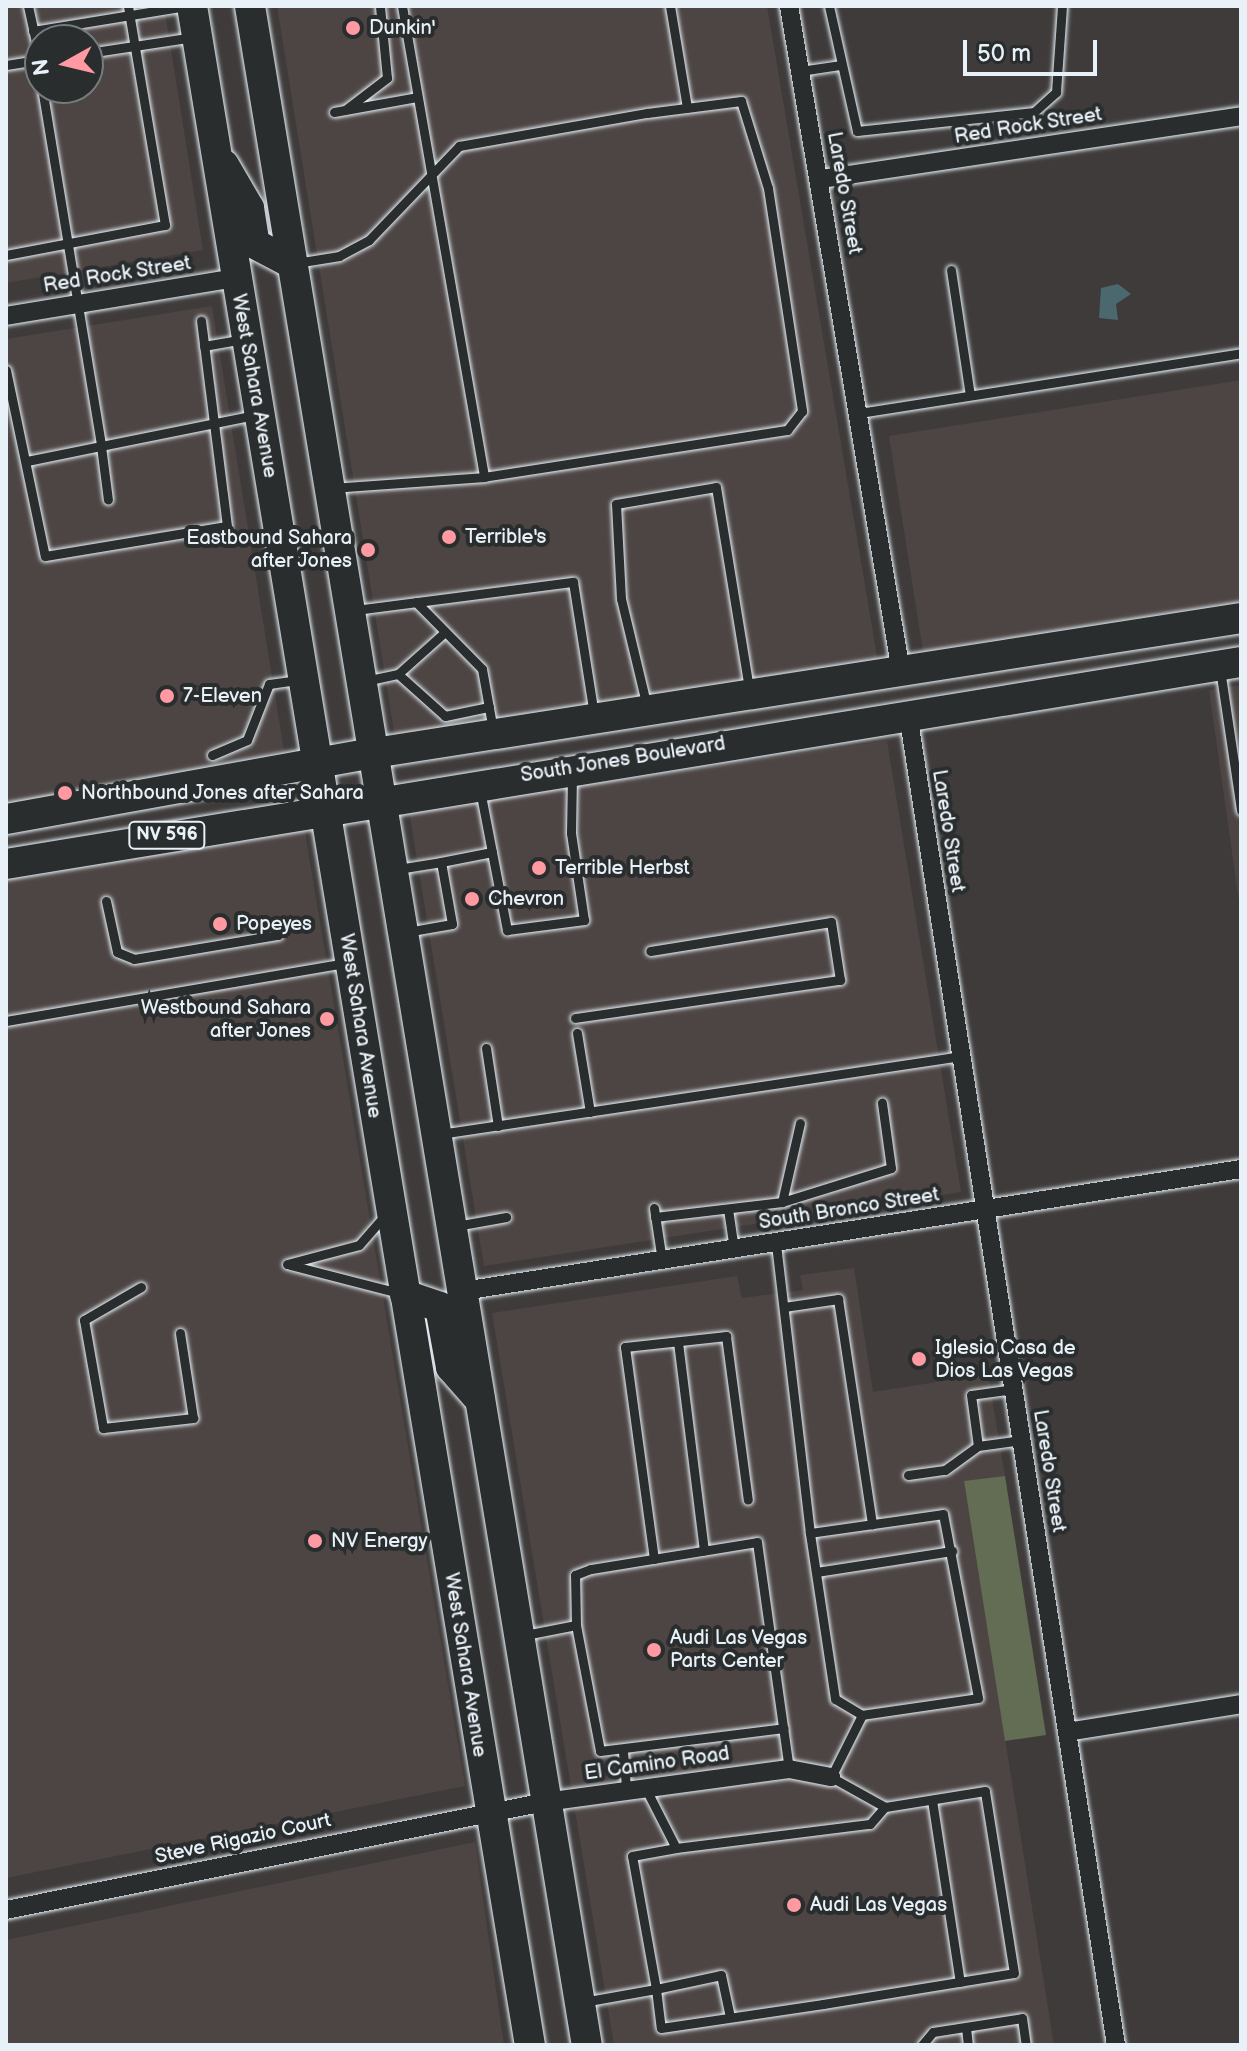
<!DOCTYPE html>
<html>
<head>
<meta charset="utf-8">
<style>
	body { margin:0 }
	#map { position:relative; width:1247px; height:2051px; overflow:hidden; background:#3e3b3a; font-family:"Balsamiq Sans",sans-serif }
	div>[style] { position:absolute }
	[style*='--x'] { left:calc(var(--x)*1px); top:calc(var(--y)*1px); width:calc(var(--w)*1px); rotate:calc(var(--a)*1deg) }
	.built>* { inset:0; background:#4c4543 }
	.green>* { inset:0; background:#626d53 }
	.water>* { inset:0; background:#4b686f }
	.roads { filter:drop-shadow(0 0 2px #e8f1f8) drop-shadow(0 0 2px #e8f1f8) }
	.lane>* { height:9px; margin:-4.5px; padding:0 4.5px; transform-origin:4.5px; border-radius:4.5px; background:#2a2d2e }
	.street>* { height:18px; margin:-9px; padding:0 9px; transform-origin:9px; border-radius:9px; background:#2a2d2e }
	.primary>* { height:30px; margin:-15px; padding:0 15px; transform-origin:15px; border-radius:15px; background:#2a2d2e }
	.dots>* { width:22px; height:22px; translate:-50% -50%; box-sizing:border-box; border:4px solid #2a2d2e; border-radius:50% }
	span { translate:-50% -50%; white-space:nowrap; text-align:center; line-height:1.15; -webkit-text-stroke:8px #2a2d2e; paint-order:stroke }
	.shield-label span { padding:2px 6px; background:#2a2d2e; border:2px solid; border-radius:6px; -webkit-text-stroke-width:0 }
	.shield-label { font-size:18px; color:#e8f1f8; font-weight:700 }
	.poi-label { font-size:20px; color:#e8f1f8 }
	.left { translate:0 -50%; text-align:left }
	.right { translate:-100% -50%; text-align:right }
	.street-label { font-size:20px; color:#e8f1f8 }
	.frame { position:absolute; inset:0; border:8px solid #e8f1f8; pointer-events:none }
	.north { position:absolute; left:24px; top:24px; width:80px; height:80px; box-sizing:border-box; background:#2a2d2e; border:2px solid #767b7f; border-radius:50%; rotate:262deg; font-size:22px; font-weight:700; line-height:32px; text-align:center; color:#e8f1f8 }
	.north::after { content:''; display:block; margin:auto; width:28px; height:36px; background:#ff9aa2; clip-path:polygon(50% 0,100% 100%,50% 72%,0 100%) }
	.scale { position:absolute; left:963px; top:40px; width:134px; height:36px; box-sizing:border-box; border:4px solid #e8f1f8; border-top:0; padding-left:10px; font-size:24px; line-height:28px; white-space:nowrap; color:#e8f1f8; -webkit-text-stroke:6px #2a2d2e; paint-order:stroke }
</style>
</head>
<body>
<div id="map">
	<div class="built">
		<i style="clip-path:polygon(evenodd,6px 6px,164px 6px,203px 250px,6px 283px,6px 6px,40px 40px,88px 40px,88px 88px,40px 88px,40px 40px)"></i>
		<i style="clip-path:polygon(277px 6px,767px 6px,878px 662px,395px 738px)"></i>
		<i style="clip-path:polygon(212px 306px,284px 751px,6px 804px,6px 339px)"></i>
		<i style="clip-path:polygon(1241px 380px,1241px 601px,923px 651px,889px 436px)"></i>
		<i style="clip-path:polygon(1241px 685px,1241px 909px,1240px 909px,1209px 690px)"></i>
		<i style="clip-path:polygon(887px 741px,961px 1192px,484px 1266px,409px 811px)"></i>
		<i style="clip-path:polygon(304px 826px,465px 1786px,6px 1878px,6px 878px)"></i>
		<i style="clip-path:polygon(854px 1268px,873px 1392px,988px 1374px,1005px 1476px,964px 1482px,1054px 2045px,614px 2045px,492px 1313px,737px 1276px,742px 1298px,803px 1290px,800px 1275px)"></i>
		<i style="clip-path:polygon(475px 1842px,504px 2045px,6px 2045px,6px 1940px)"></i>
	</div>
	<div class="green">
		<i style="clip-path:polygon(1005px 1476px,1046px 1735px,1005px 1741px,964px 1481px)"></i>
	</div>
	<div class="water">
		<i style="clip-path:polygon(1118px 284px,1131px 294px,1116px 304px,1118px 320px,1099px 318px,1101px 288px)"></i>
	</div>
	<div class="roads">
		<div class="lane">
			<i style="--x:28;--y:6;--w:55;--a:77.5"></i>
			<i style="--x:402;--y:6;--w:478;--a:80.1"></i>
			<i style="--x:670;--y:6;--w:103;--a:80.5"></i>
			<i style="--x:829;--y:6;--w:128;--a:77.4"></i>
			<i style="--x:857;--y:131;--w:178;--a:-6.1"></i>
			<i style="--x:1034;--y:112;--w:30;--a:-42"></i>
			<i style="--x:1056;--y:92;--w:86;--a:-86"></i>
			<i style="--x:33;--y:31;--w:155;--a:-9.3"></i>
			<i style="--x:88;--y:53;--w:107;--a:-8.6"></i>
			<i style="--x:6;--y:65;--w:32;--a:-9"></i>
			<i style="--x:38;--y:60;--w:14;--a:82"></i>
			<i style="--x:800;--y:71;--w:40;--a:-8.5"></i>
			<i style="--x:42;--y:88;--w:363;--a:80.6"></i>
			<i style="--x:101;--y:446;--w:157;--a:-11.4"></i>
			<i style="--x:345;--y:110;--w:53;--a:-37.3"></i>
			<i style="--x:387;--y:78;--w:72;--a:-95.6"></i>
			<i style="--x:334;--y:112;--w:84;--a:-10.2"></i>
			<i style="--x:6;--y:255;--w:162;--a:-10.7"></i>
			<i style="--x:165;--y:225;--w:222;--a:-99.6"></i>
			<i style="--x:296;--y:263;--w:44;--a:-9.2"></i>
			<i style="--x:339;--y:256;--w:34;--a:-28"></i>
			<i style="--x:369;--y:240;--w:130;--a:-46.2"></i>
			<i style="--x:459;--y:146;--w:191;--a:-10"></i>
			<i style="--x:647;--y:113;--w:95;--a:-7.3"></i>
			<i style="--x:741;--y:101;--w:91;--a:72.8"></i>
			<i style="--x:768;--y:188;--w:226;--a:81.3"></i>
			<i style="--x:802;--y:411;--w:24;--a:128"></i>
			<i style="--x:787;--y:430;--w:307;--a:171.2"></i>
			<i style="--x:484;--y:477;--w:152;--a:175.9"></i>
			<i style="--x:951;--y:270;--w:126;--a:81.4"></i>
			<i style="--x:204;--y:346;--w:41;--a:-9.9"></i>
			<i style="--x:6;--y:370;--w:190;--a:78.2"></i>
			<i style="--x:45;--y:556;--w:184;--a:-9.4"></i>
			<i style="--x:227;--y:526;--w:207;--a:-97.2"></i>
			<i style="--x:859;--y:413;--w:387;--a:-8.9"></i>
			<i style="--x:27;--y:461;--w:76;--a:-11.5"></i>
			<i style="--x:101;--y:446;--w:54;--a:82.6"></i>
			<i style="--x:416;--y:602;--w:94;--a:45.4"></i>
			<i style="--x:482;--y:669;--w:62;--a:79.8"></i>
			<i style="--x:356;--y:610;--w:219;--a:-7.4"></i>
			<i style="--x:573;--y:582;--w:134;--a:81"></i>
			<i style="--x:1220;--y:669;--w:143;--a:81.5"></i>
			<i style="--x:398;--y:674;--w:63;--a:41.8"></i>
			<i style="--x:445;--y:716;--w:45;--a:-11.6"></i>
			<i style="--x:365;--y:681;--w:34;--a:-12"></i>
			<i style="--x:398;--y:674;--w:63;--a:-41.8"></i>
			<i style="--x:647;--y:707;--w:111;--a:-103.5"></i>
			<i style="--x:621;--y:599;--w:95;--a:-93"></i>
			<i style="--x:616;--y:504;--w:101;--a:-9.6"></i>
			<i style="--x:716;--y:487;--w:205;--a:80.7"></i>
			<i style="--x:212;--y:755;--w:38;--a:-23"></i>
			<i style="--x:247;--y:740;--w:60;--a:-68.6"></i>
			<i style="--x:269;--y:684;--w:28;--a:-8"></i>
			<i style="--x:480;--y:790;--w:143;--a:79.1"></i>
			<i style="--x:507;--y:930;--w:78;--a:-7.4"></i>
			<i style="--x:584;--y:920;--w:88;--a:-98.5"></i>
			<i style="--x:571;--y:833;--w:57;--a:-89"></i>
			<i style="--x:441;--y:862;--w:52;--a:-11.1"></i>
			<i style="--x:398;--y:869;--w:44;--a:-9.2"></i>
			<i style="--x:441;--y:862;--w:63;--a:79.9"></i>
			<i style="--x:452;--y:924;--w:47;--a:170.1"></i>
			<i style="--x:106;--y:901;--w:52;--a:77.8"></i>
			<i style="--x:117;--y:952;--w:18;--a:22"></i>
			<i style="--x:134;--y:959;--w:146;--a:-9.5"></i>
			<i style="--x:278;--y:935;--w:10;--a:-101"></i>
			<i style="--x:575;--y:1018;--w:268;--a:-8.2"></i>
			<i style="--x:840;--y:980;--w:59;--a:-98.8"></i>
			<i style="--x:831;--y:922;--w:183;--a:170.9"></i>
			<i style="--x:6;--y:1021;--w:345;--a:-9.7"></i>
			<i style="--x:577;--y:1033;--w:80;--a:80.7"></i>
			<i style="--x:486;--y:1048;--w:79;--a:81.3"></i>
			<i style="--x:440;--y:1134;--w:527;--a:-8.51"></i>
			<i style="--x:782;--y:1202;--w:81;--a:-77.2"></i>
			<i style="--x:654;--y:1208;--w:54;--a:81.4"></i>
			<i style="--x:728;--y:1209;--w:40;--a:81.5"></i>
			<i style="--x:655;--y:1217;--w:128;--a:-6.7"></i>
			<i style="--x:782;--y:1202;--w:114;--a:-17.3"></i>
			<i style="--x:891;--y:1168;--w:66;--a:-97.9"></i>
			<i style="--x:456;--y:1226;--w:51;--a:-10.2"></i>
			<i style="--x:776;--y:1244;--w:291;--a:83.3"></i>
			<i style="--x:287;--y:1264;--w:74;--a:-14.8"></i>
			<i style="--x:359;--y:1245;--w:41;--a:-48.9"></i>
			<i style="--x:290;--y:1265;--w:113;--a:14.4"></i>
			<i style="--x:141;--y:1287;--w:66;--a:149.9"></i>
			<i style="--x:84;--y:1320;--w:110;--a:80"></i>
			<i style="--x:103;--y:1428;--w:91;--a:-6.3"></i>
			<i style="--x:193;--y:1418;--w:86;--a:-98.7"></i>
			<i style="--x:784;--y:1307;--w:55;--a:-8.4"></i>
			<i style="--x:838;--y:1299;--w:228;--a:81.4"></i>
			<i style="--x:678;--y:1342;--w:210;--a:82.9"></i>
			<i style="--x:1014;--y:1389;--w:43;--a:172.1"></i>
			<i style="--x:971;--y:1395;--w:51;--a:82.2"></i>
			<i style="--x:978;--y:1446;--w:44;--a:-7.8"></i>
			<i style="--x:908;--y:1475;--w:37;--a:-8"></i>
			<i style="--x:945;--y:1470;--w:41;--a:-36"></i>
			<i style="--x:654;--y:1559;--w:214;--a:-97.8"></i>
			<i style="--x:625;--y:1347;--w:102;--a:-6.2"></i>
			<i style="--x:726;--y:1336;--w:165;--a:82.4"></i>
			<i style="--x:816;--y:1572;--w:138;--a:-8.8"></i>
			<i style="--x:576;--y:1625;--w:128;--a:79.2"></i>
			<i style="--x:600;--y:1751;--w:185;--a:-7.1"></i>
			<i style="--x:525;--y:1635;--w:52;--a:-11.1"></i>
			<i style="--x:576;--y:1625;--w:50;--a:-91.1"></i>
			<i style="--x:575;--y:1575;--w:17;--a:-21"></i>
			<i style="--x:591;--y:1569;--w:168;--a:-9.2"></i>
			<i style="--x:757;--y:1542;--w:229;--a:82"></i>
			<i style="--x:623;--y:1752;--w:38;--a:85"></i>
			<i style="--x:932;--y:1800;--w:184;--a:81.3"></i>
			<i style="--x:676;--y:1848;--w:195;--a:-7.1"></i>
			<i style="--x:870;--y:1824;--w:23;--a:-49"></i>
			<i style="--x:583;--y:2002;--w:74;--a:-10.1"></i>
			<i style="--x:656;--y:1989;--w:135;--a:-100.2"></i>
			<i style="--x:632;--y:1856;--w:45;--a:-10.3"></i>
			<i style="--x:676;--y:1848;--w:66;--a:-117"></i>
			<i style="--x:730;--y:2017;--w:43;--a:-102.1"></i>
			<i style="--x:721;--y:1975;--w:66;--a:167.8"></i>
			<i style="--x:656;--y:1989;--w:39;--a:83"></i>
			<i style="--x:661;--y:2028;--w:164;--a:-8.4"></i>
			<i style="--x:823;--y:2004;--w:193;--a:-9.2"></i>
			<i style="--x:1014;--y:1973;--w:184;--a:-99.1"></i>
			<i style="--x:985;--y:1791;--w:101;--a:170.9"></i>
			<i style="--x:885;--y:1807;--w:62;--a:-150.9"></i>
			<i style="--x:831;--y:1777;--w:69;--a:-63.4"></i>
			<i style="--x:862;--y:1715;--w:31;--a:-149"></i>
			<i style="--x:835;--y:1699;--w:168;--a:-98.6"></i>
			<i style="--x:810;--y:1533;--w:134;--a:-8.1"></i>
			<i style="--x:943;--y:1514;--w:187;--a:79.2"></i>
			<i style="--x:978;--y:1698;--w:117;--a:171.7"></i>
			<i style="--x:966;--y:2027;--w:18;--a:84"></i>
			<i style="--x:922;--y:2045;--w:17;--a:-50"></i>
			<i style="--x:933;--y:2032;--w:90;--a:-8.9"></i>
			<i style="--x:1022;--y:2018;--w:27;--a:82"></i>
		</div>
		<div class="street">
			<i style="--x:789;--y:6;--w:675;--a:80.45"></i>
			<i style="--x:821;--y:179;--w:425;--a:-8.5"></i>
			<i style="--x:6;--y:316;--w:232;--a:-9.4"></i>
			<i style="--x:908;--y:714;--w:1347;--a:81.12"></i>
			<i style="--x:463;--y:1291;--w:788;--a:-8.91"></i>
			<i style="--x:1067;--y:1732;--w:176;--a:-9.1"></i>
			<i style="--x:6;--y:1910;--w:550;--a:-11.33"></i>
			<i style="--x:545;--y:1802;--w:246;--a:-7.7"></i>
			<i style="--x:789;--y:1769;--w:43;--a:10.8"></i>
		</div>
		<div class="primary">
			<i style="--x:192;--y:6;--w:2067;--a:80.59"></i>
			<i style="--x:250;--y:6;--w:2067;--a:80.62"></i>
			<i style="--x:224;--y:165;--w:50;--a:59.8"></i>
			<i style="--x:249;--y:208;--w:36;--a:81"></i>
			<i style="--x:255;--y:244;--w:43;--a:27.8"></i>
			<i style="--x:6;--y:819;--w:374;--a:-10.2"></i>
			<i style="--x:374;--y:753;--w:877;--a:-8.85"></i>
			<i style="--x:6;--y:864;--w:1251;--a:-9.29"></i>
			<i style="--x:405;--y:1295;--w:37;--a:19"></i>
			<i style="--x:440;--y:1307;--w:61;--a:79.6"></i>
			<i style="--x:451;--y:1367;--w:44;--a:48.7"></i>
		</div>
	</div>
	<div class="dots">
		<i style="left:353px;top:28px;background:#ff9aa2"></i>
		<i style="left:449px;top:537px;background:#ff9aa2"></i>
		<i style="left:368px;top:550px;background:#ff9aa2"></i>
		<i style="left:167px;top:696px;background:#ff9aa2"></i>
		<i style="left:65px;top:793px;background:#ff9aa2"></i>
		<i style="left:539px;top:868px;background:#ff9aa2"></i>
		<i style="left:472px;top:899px;background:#ff9aa2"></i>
		<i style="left:220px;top:924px;background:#ff9aa2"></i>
		<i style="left:327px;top:1019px;background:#ff9aa2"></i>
		<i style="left:919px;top:1359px;background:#ff9aa2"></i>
		<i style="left:315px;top:1541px;background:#ff9aa2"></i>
		<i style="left:654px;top:1650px;background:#ff9aa2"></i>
		<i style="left:794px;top:1905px;background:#ff9aa2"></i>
	</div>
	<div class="shield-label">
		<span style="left:167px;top:835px">NV 596</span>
	</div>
	<div class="poi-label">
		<span class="left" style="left:369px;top:28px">Dunkin'</span>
		<span class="left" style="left:465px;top:537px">Terrible's</span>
		<span class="right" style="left:352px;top:550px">Eastbound Sahara<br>after Jones</span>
		<span class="left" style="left:183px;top:696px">7-Eleven</span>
		<span class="left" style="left:81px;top:793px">Northbound Jones after Sahara</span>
		<span class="left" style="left:555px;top:868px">Terrible Herbst</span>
		<span class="left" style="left:488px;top:899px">Chevron</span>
		<span class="left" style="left:236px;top:924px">Popeyes</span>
		<span class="right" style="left:311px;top:1020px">Westbound Sahara<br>after Jones</span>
		<span class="left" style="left:935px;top:1360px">Iglesia Casa de<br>Dios Las Vegas</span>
		<span class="left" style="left:331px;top:1541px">NV Energy</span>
		<span class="left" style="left:670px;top:1650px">Audi Las Vegas<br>Parts Center</span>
		<span class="left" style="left:810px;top:1905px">Audi Las Vegas</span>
	</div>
	<div class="street-label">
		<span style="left:1028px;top:126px;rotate:-9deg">Red Rock Street</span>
		<span style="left:844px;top:193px;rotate:80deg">Laredo Street</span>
		<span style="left:117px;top:275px;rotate:-9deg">Red Rock Street</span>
		<span style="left:254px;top:386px;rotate:80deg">West Sahara Avenue</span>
		<span style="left:623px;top:760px;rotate:-9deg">South Jones Boulevard</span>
		<span style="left:948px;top:831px;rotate:81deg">Laredo Street</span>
		<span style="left:360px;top:1026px;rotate:81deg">West Sahara Avenue</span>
		<span style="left:849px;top:1209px;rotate:-9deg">South Bronco Street</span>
		<span style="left:1049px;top:1471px;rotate:81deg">Laredo Street</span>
		<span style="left:465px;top:1665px;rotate:81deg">West Sahara Avenue</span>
		<span style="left:657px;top:1764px;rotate:-8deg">El Camino Road</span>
		<span style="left:243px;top:1839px;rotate:-12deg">Steve Rigazio Court</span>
	</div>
	<div class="frame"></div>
	<div class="north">N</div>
	<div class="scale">50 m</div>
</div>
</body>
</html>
